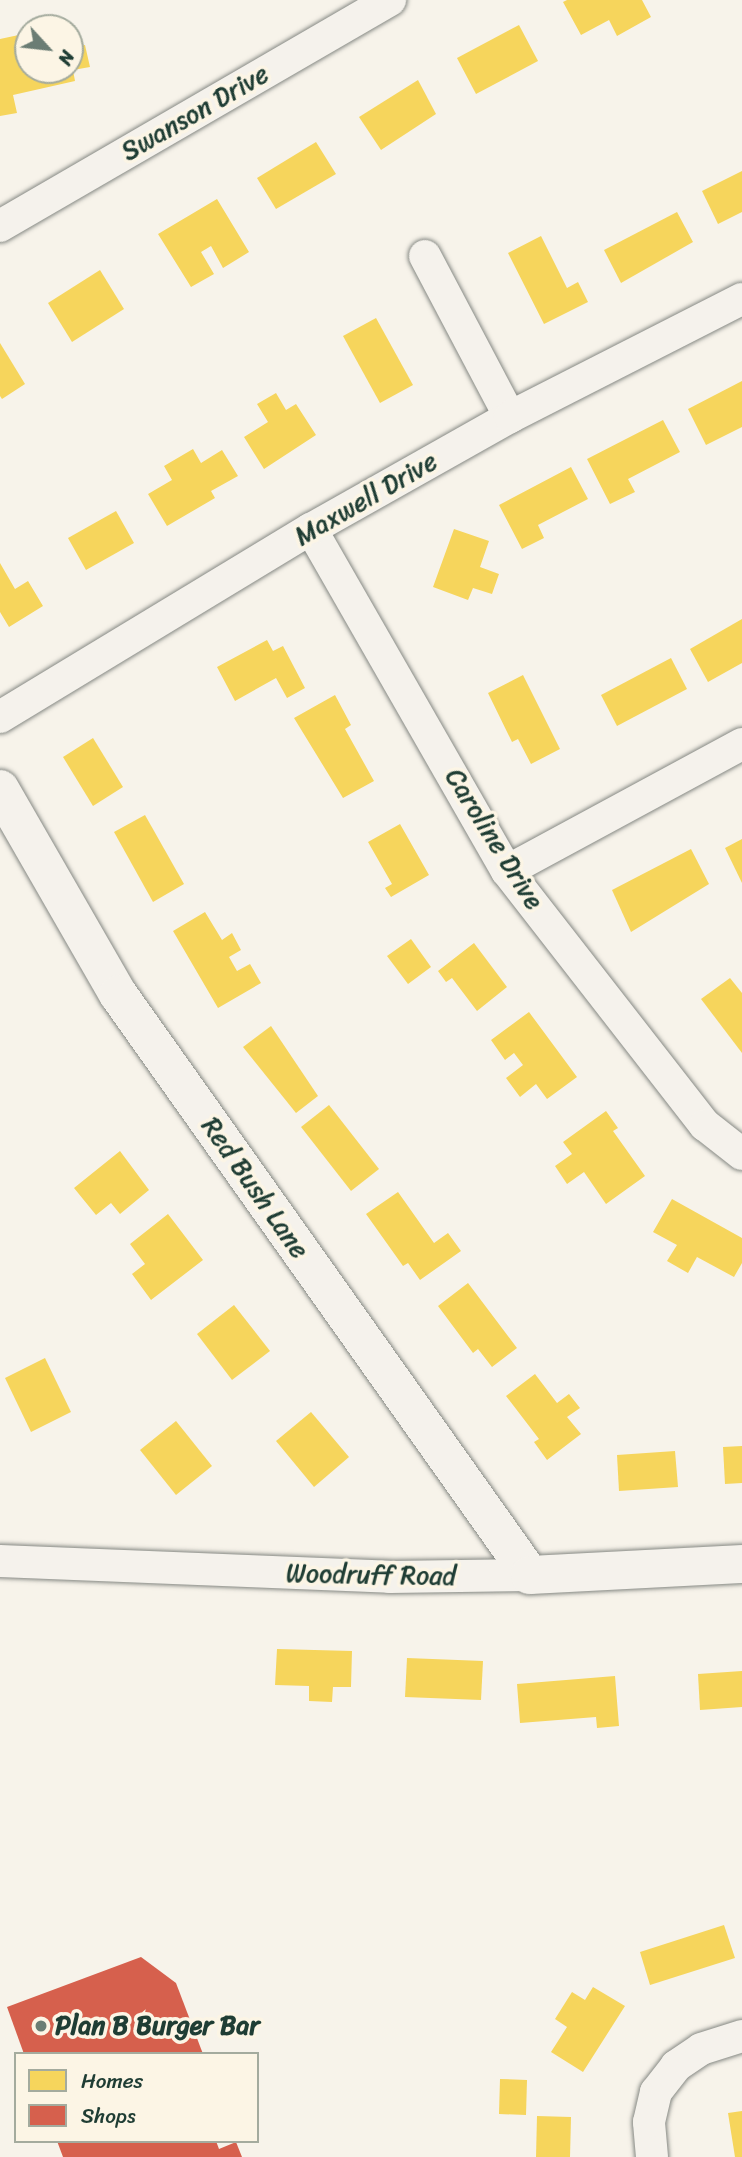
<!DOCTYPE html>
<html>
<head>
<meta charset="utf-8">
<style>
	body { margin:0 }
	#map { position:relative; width:742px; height:2157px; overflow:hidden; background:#f7f3ea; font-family:Sriracha,sans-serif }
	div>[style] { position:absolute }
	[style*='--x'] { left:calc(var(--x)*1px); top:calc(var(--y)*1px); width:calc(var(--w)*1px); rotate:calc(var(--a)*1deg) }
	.homes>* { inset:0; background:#f6d55c }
	.shops>* { inset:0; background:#d6604d }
	.roads { filter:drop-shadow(0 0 2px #868984) drop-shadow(0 0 2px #868984) }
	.street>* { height:32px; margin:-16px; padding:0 16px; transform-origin:16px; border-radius:16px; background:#f5f2ec }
	.secondary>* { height:38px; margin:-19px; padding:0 19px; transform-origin:19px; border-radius:19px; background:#f5f2ec }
	.dots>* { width:19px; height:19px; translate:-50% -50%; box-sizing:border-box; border:4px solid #fcf5e5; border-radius:50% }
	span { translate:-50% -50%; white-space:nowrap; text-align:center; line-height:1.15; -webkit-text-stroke:7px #fcf5e5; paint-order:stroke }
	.street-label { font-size:26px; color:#1f3d34 }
	.poi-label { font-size:26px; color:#1f3d34; font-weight:700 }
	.left { translate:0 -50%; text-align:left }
	.legend { position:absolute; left:14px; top:2052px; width:245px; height:91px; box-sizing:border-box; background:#fcf5e5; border:2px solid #a4ab9e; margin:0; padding:9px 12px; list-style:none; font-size:21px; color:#1f3d34 }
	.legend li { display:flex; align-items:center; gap:14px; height:35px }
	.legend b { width:35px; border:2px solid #a4ab9e }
	.north { position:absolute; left:14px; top:14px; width:70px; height:70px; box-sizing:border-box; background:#fcf5e5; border:2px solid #a4ab9e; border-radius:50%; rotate:117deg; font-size:19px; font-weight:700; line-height:28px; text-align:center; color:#1f3d34 }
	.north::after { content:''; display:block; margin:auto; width:24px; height:32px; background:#6b7d74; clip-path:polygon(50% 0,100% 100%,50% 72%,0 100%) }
</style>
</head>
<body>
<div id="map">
	<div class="homes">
		<i style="clip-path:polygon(567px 0,642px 0,651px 17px,617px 36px,609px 20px,581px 35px,563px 2px)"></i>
		<i style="clip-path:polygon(519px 25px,538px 61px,476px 94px,457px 58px)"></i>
		<i style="clip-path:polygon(28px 33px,28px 70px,70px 70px,70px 48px,85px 45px,90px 67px,73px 70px,75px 81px,13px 95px,17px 113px,0 116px,0 39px)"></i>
		<i style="clip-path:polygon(418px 80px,436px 114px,381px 150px,359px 117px)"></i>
		<i style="clip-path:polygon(316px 142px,336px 174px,276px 209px,257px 178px)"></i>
		<i style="clip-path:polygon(742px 171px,742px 212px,718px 224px,702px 191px)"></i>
		<i style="clip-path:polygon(217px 199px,249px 252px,223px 268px,211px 246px,201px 252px,214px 274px,191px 287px,158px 234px)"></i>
		<i style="clip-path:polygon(677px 212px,693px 242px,621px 283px,604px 250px)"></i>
		<i style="clip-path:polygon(541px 236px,567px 288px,578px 282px,588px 302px,544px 324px,508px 253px)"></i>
		<i style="clip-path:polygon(100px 270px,124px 309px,72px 342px,48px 303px)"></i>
		<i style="clip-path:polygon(376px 318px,413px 385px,380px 403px,343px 336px)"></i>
		<i style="clip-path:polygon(0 343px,25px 384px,2px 399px,0 396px)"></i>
		<i style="clip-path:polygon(742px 381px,742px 427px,706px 445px,688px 409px)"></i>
		<i style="clip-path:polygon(276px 393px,286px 410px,296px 404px,316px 435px,264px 469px,244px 437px,268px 422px,257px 404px)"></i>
		<i style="clip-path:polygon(663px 420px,680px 452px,628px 479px,635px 492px,610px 504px,587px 459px)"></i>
		<i style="clip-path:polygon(193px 449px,201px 463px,222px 450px,238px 476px,211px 491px,215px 498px,167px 526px,148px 494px,172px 480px,164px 466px)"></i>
		<i style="clip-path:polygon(571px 467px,588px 499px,538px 525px,544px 538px,522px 549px,499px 505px)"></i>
		<i style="clip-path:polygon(116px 511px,134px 543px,86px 570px,68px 538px)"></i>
		<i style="clip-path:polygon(454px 529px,489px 541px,480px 567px,499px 574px,492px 594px,473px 588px,468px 600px,433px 587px)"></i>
		<i style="clip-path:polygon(0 563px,15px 589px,28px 581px,43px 606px,9px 627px,0 612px)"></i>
		<i style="clip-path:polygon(742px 619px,742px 663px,708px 682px,690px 649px)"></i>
		<i style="clip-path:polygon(267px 640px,273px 651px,283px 646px,305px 688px,287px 698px,276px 678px,235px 701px,217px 667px)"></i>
		<i style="clip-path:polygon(671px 658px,687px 689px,617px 726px,601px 695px)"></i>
		<i style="clip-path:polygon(523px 675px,560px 749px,531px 764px,518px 739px,512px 742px,488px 693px)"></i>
		<i style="clip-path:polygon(335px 695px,351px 725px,345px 729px,374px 781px,343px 798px,294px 718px)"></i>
		<i style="clip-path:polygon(93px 738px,123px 787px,93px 806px,63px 757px)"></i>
		<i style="clip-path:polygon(145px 815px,184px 884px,153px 902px,114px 832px)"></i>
		<i style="clip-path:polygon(400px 824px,429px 875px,391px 897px,385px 888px,392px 884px,368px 842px)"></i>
		<i style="clip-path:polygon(742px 839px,742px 883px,725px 848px)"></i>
		<i style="clip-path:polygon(691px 849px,709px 884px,631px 932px,612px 890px)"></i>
		<i style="clip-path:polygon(205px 912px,222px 940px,232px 933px,241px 950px,229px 957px,237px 971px,250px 964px,261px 983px,218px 1008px,173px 931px)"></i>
		<i style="clip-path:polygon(411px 939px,431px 967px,408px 984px,387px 956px)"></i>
		<i style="clip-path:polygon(474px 943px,507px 987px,477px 1011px,452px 978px,446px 982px,438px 971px)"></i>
		<i style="clip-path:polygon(730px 978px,742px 993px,742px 1053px,701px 999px)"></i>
		<i style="clip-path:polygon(529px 1012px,577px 1077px,547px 1099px,536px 1084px,520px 1097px,506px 1078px,523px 1065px,514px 1053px,505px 1060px,491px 1040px)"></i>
		<i style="clip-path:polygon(271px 1026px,318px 1096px,296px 1113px,243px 1047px)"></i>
		<i style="clip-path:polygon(329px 1105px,379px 1169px,351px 1191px,301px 1127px)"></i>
		<i style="clip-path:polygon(606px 1111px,618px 1128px,613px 1131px,645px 1176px,606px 1204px,584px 1172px,567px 1184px,555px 1166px,572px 1154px,563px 1142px)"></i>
		<i style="clip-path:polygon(120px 1151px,149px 1190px,120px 1214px,111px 1203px,96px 1215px,74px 1188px)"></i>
		<i style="clip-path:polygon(398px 1192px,434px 1243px,448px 1233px,461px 1251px,420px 1280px,408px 1263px,403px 1266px,366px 1214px)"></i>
		<i style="clip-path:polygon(672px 1199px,742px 1238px,742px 1263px,734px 1277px,697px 1257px,688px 1273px,667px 1261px,677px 1245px,653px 1232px)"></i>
		<i style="clip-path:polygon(168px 1214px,203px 1260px,151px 1300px,132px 1274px,145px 1264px,130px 1244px)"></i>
		<i style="clip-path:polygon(468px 1283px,517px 1348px,492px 1367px,478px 1349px,473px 1353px,438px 1306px)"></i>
		<i style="clip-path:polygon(234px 1305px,270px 1351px,232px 1380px,197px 1334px)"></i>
		<i style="clip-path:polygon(45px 1358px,71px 1412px,31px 1432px,5px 1378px)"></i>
		<i style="clip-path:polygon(535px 1374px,557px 1403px,569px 1394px,580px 1408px,567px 1417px,581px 1434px,547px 1460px,534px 1442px,539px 1439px,506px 1396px)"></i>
		<i style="clip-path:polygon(311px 1412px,349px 1457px,314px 1487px,276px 1441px)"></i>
		<i style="clip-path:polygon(176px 1421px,212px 1466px,176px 1495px,140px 1450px)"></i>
		<i style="clip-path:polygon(742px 1446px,742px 1483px,725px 1484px,723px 1447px)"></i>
		<i style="clip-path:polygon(675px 1451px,678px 1487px,619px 1491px,617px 1455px)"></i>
		<i style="clip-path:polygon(277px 1649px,352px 1651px,351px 1687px,333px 1687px,332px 1702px,309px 1701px,309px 1686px,275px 1685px)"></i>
		<i style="clip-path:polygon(407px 1658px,483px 1661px,481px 1700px,405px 1697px)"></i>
		<i style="clip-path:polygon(742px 1671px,742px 1707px,700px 1710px,698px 1674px)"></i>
		<i style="clip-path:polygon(615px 1676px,619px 1726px,597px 1728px,596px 1717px,520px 1723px,517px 1684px)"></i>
		<i style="clip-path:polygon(724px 1925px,735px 1958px,650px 1985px,640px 1952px)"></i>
		<i style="clip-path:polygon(593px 1987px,625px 2006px,583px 2072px,551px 2052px,567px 2027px,555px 2019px,572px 1992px,585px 2000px)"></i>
		<i style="clip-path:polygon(500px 2079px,527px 2080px,526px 2115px,499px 2114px)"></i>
		<i style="clip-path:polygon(742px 2111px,742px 2157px,735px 2157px,728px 2113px)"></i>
		<i style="clip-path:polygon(537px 2116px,571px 2117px,570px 2157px,536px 2157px)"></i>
	</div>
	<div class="shops">
		<i style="clip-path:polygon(141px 1957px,176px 1983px,203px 2054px,24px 2054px,7px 2007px)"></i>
		<i style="clip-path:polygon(57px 2141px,216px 2141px,219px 2149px,236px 2142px,242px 2157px,63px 2157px)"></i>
	</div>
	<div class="roads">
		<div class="street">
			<i style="--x:0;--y:226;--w:451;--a:-30.1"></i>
			<i style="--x:425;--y:256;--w:182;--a:62.2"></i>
			<i style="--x:311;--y:529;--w:394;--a:60.2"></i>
			<i style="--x:507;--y:871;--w:322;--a:52.1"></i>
			<i style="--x:705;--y:1125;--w:47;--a:38.1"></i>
			<i style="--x:0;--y:717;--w:363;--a:-31.2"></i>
			<i style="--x:311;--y:529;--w:228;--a:-29.4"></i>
			<i style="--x:510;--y:417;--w:260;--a:-27"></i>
			<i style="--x:507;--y:871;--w:267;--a:-28.4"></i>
			<i style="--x:0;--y:1561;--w:390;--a:2.3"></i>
			<i style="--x:390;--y:1577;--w:140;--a:-0.8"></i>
			<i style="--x:652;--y:2157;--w:35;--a:-95"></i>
			<i style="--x:649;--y:2122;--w:31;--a:-77"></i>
			<i style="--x:656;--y:2092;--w:33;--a:-52"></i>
			<i style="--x:676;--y:2066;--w:30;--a:-34"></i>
			<i style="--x:701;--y:2049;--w:43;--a:-17.6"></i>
		</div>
		<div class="secondary">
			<i style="--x:0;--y:789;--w:237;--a:60.1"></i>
			<i style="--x:118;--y:994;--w:712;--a:54.66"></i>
			<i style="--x:530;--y:1575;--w:212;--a:-3"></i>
		</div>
	</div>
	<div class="dots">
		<i style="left:41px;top:2026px;background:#6b7d74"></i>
	</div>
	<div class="street-label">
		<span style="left:195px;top:113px;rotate:-30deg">Swanson Drive</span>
		<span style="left:366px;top:499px;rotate:-30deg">Maxwell Drive</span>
		<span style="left:494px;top:839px;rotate:58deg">Caroline Drive</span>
		<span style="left:255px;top:1188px;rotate:55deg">Red Bush Lane</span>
		<span style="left:371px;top:1575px;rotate:1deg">Woodruff Road</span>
	</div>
	<div class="poi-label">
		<span class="left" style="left:55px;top:2026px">Plan B Burger Bar</span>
	</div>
	<ul class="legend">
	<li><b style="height:19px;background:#f6d55c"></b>Homes</li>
	<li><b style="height:19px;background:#d6604d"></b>Shops</li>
	</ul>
	<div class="north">N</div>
</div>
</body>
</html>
